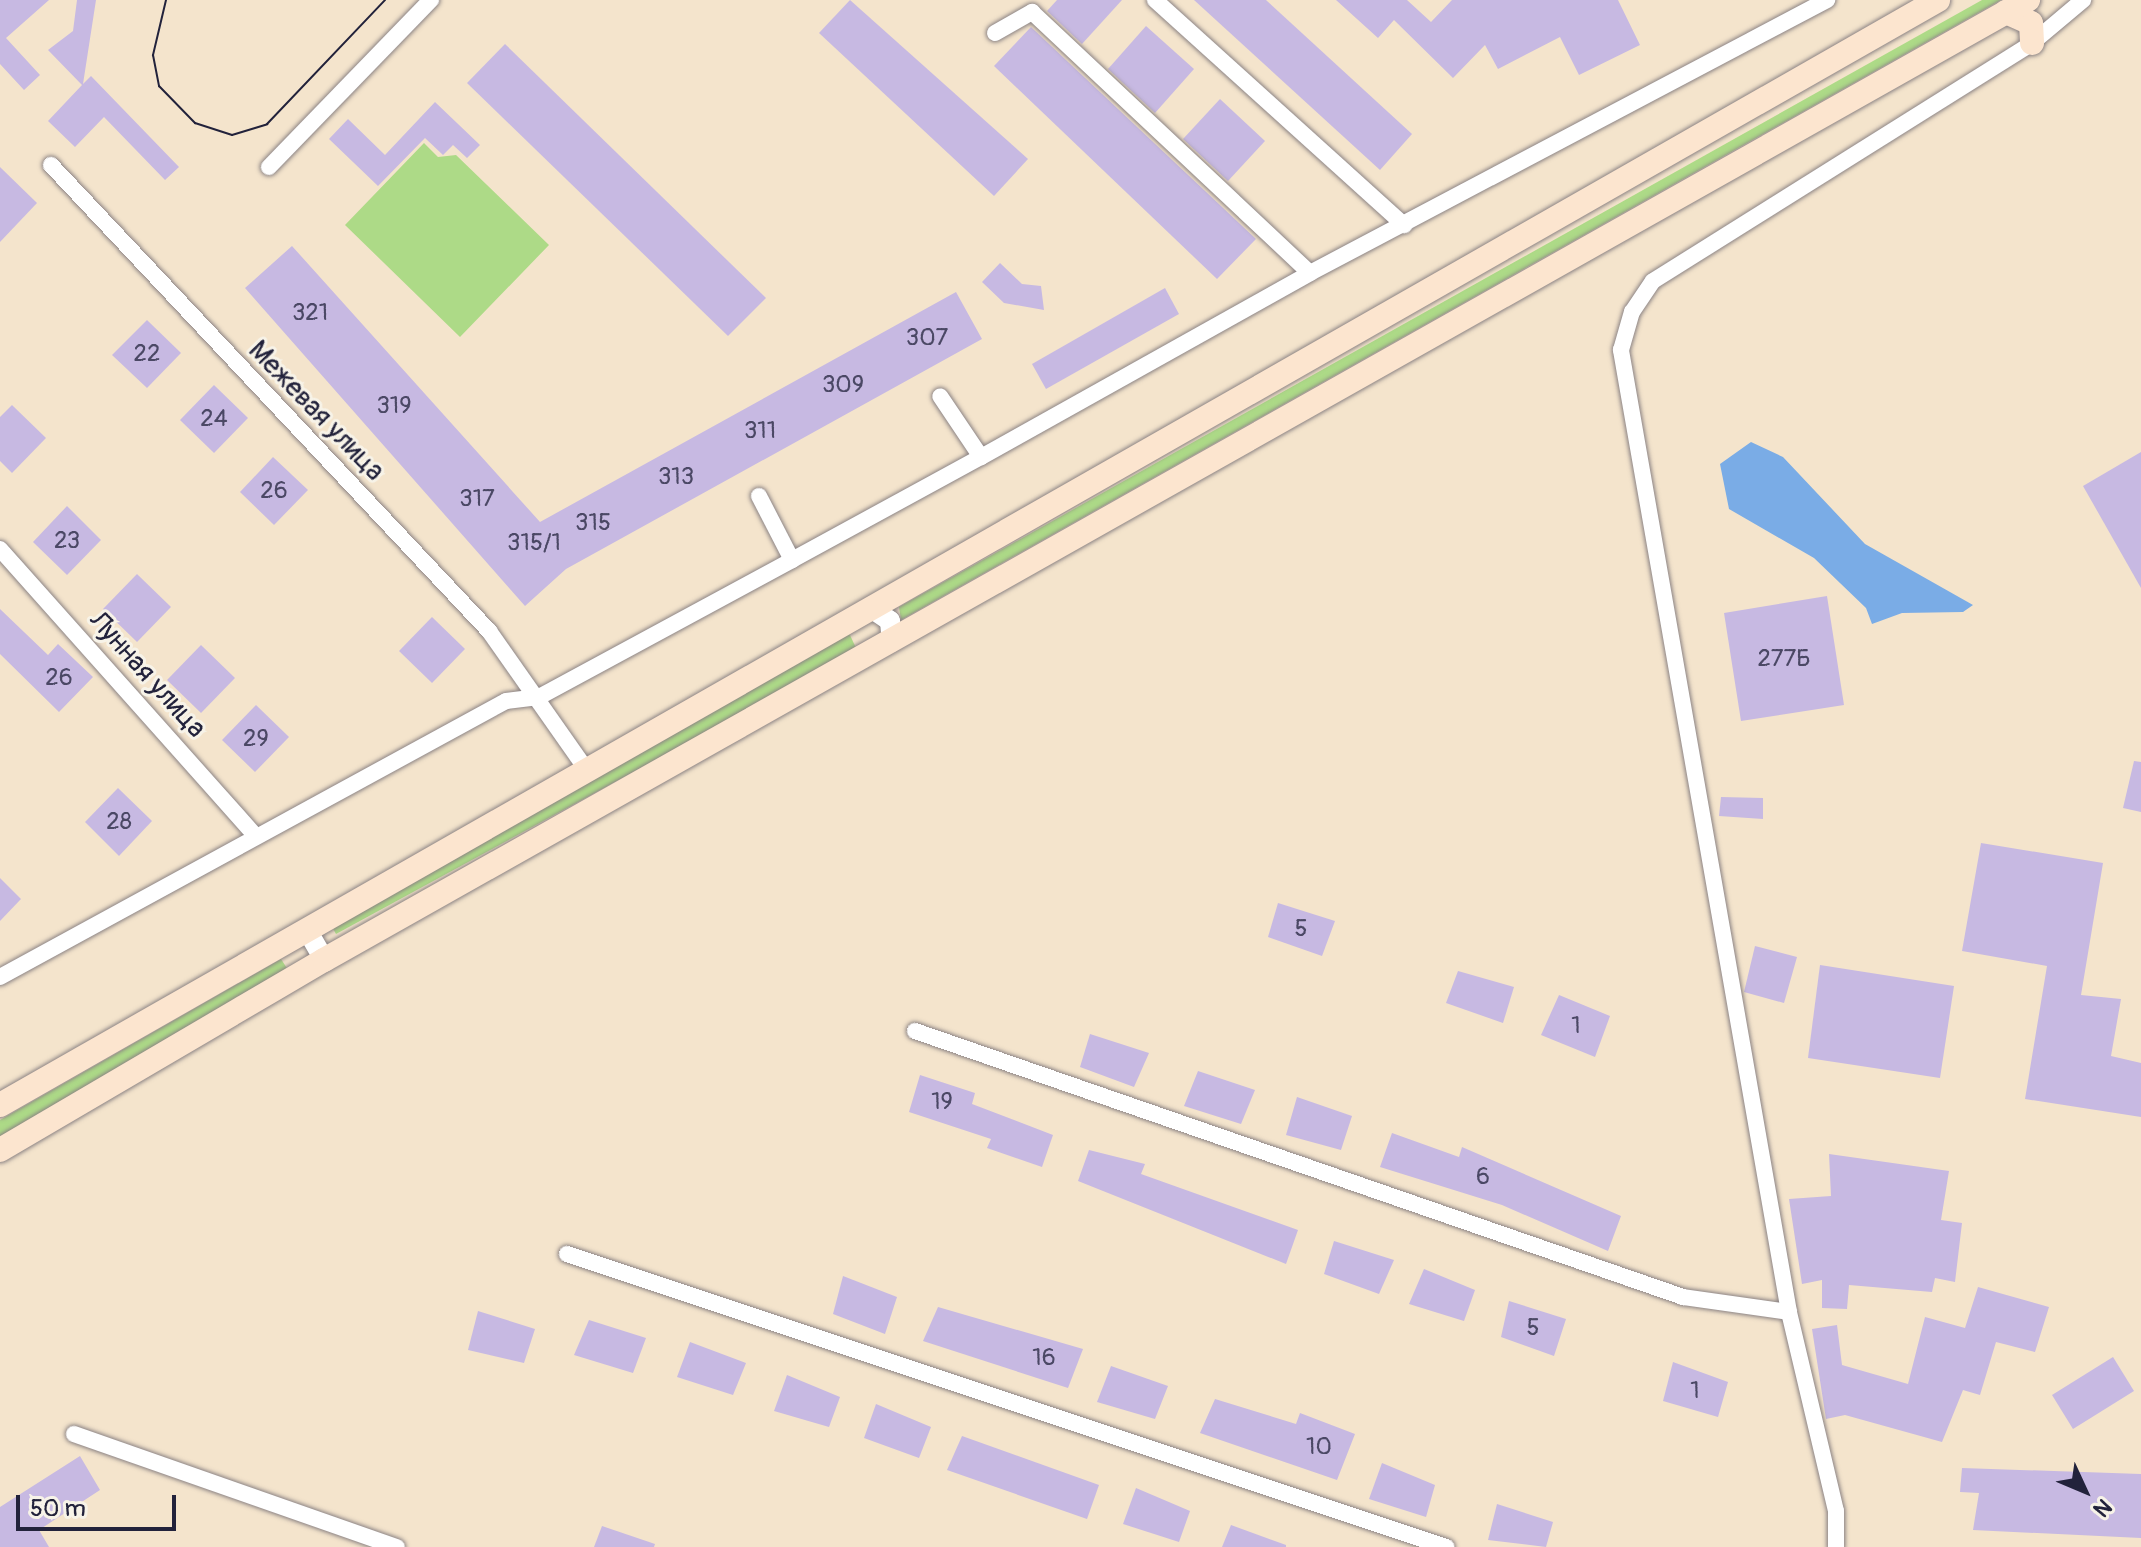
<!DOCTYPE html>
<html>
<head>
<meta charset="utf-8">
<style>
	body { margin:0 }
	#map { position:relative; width:2141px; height:1547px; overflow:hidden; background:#f4e4cc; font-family:Pangolin,sans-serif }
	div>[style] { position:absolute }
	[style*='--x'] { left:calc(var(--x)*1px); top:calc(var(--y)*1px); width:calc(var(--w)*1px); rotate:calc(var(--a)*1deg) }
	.green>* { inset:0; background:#adda87 }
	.water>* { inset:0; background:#7aace6 }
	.building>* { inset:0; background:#c7b9e2 }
	.roads { filter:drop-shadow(0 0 2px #8b8384) drop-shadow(0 0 2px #8b8384) }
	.minor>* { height:16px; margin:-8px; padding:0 8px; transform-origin:8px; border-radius:8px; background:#fff }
	.tertiary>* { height:20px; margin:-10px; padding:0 10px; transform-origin:10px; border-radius:10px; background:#fff }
	.secondary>* { height:24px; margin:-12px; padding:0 12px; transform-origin:12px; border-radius:12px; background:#fce5cf }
	.tram>* { height:2px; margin:-1px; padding:0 1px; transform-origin:1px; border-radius:1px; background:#22223b }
	span { translate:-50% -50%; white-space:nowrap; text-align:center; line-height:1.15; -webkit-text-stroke:6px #f7f3e8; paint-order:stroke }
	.number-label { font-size:24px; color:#4b4865 }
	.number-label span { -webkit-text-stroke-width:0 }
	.street-label { font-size:28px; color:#22223b }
	.north { position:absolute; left:2045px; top:1451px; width:80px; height:80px; -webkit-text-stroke:6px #f7f3e8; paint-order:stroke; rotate:134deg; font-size:22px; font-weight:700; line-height:32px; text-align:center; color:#22223b }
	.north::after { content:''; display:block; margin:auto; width:28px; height:36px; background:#22223b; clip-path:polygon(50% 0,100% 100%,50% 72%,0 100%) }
	.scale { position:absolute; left:16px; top:1495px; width:160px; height:36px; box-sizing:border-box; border:4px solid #22223b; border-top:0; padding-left:10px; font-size:24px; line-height:28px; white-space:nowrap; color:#22223b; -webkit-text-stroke:6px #f7f3e8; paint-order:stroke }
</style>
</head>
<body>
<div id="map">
	<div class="green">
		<i style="clip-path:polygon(1982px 0,2001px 0,901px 620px,899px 607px)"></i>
		<i style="clip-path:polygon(424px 143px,438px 157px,456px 155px,549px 245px,460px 337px,345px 225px)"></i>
		<i style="clip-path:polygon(849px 633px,857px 650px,336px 934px,331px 925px)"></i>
		<i style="clip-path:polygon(281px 959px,290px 973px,0 1137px,0 1120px)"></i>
	</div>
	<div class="water">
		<i style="clip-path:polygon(1751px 442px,1783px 457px,1865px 544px,1973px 605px,1963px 612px,1902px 613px,1872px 624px,1866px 608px,1814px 558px,1729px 509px,1720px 464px)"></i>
	</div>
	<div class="building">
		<i style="clip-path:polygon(0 0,49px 0,6px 38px,40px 75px,24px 90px,0 64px)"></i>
		<i style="clip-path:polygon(77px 0,96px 0,83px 84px,91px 76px,179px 167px,165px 180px,104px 117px,75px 147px,48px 121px,82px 85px,48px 50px,73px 31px)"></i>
		<i style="clip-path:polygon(850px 0,1028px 159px,994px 196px,819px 33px)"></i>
		<i style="clip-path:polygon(1057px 0,1122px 0,1082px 44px,1047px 11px)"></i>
		<i style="clip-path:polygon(1194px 0,1266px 0,1412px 134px,1380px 170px)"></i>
		<i style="clip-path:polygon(1336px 0,1407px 0,1431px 22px,1452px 0,1618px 0,1640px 45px,1579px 75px,1560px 37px,1498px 69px,1485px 45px,1453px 78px,1394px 20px,1378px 38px)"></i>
		<i style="clip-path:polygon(1146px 26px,1194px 69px,1155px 113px,1108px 69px)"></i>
		<i style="clip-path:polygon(1031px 27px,1256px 239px,1217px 279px,994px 66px)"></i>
		<i style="clip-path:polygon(505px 44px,766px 298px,728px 336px,467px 83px)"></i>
		<i style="clip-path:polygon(1220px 99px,1265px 141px,1228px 181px,1183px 139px)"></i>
		<i style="clip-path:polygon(435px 102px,480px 145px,467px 158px,453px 145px,443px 155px,425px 138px,378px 186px,329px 139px,348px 119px,385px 155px)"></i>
		<i style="clip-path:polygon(0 167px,37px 203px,0 242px)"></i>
		<i style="clip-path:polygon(292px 246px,540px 522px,956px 292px,982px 339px,566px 569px,525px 606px,245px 288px)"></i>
		<i style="clip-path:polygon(1000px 263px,1022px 284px,1041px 286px,1044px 310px,1004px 303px,982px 282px)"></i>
		<i style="clip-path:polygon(1165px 288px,1179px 314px,1046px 389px,1032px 364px)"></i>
		<i style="clip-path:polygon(147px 320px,181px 353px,147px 388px,112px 355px)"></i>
		<i style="clip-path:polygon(214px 385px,248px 418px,214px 453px,180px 420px)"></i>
		<i style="clip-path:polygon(12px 405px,46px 438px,12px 473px,0 461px,0 417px)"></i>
		<i style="clip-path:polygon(2141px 452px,2141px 588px,2083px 486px)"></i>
		<i style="clip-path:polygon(273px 457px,308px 490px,274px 525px,240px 492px)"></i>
		<i style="clip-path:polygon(67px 506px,101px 540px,67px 575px,33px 542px)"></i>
		<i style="clip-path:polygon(137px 574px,171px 607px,137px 642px,103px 609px)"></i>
		<i style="clip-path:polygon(1827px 596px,1844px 705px,1741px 721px,1724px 613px)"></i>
		<i style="clip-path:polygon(0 609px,48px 655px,58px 644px,93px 677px,59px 712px,0 654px)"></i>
		<i style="clip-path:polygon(432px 617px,465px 649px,432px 683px,399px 651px)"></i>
		<i style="clip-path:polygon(201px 645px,235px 678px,201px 713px,167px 680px)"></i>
		<i style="clip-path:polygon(256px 705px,289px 737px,255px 772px,222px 740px)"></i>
		<i style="clip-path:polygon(2134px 761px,2141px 762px,2141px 812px,2123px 808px)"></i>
		<i style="clip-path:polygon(118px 788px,152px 821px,119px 856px,85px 822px)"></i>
		<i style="clip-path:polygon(1721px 797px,1763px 798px,1763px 819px,1719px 816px)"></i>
		<i style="clip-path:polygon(1981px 843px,2103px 863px,2081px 995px,2121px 999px,2111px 1056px,2141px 1063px,2141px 1117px,2025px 1099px,2047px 966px,1962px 951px)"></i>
		<i style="clip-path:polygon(0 878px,21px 899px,0 921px)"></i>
		<i style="clip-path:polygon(1278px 903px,1335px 921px,1322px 956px,1268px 937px)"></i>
		<i style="clip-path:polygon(1755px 946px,1797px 957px,1784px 1003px,1744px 992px)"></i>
		<i style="clip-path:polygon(1820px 965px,1954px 986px,1940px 1078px,1808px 1058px)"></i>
		<i style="clip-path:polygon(1458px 971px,1514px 987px,1503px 1023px,1446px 1003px)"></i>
		<i style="clip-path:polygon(1559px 995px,1610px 1016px,1595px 1057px,1541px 1035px)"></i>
		<i style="clip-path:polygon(1090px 1034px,1149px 1053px,1134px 1087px,1080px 1067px)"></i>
		<i style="clip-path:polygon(1198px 1071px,1255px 1090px,1241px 1124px,1184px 1106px)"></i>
		<i style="clip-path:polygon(920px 1075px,975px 1093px,972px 1104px,1053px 1135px,1042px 1167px,987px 1148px,991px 1139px,909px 1112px)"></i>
		<i style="clip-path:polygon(1297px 1097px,1352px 1116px,1341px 1150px,1286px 1135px)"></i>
		<i style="clip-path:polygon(1392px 1133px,1459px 1157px,1462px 1147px,1621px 1216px,1608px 1251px,1502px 1205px,1380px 1167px)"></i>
		<i style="clip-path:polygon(1089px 1150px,1145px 1164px,1141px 1174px,1298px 1230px,1286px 1264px,1078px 1181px)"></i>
		<i style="clip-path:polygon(1829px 1154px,1949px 1171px,1941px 1220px,1962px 1223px,1955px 1282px,1935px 1278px,1932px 1292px,1849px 1285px,1847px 1309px,1822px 1308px,1822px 1280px,1802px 1284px,1789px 1199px,1831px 1196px)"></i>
		<i style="clip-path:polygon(1334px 1241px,1394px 1260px,1379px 1294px,1324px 1274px)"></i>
		<i style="clip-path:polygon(1424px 1269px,1475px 1290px,1464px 1321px,1409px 1304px)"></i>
		<i style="clip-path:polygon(843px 1276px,897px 1297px,885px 1334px,833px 1314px)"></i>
		<i style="clip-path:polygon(1978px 1287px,2049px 1307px,2035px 1352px,1996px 1342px,1980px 1395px,1963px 1390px,1942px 1442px,1845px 1415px,1826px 1419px,1812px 1329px,1837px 1325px,1842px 1365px,1908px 1384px,1925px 1317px,1965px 1328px)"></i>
		<i style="clip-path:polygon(1509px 1301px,1566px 1319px,1554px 1356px,1501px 1337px)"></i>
		<i style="clip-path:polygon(938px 1307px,1083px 1349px,1068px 1388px,923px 1341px)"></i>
		<i style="clip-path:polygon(478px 1311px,535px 1329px,524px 1363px,468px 1350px)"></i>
		<i style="clip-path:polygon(589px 1320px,646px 1338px,633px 1373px,574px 1355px)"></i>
		<i style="clip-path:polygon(690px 1342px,746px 1363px,733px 1395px,677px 1377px)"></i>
		<i style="clip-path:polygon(2113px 1357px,2134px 1391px,2073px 1429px,2052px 1395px)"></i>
		<i style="clip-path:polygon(1673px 1362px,1728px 1382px,1718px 1417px,1663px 1401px)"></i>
		<i style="clip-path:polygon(1111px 1366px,1168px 1386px,1155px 1419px,1097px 1402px)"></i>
		<i style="clip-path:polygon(787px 1375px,840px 1397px,829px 1427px,774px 1411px)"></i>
		<i style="clip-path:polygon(1215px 1399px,1296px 1424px,1300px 1413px,1355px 1434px,1337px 1480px,1200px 1433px)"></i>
		<i style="clip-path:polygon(876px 1404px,931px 1427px,919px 1458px,864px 1438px)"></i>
		<i style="clip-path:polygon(962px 1436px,1099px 1485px,1087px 1519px,947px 1470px)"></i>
		<i style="clip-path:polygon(80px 1456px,100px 1490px,39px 1530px,49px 1547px,0 1547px,0 1507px)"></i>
		<i style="clip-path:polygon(1382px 1463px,1435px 1485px,1426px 1517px,1369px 1499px)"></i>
		<i style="clip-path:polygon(1962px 1468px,2141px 1474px,2141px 1538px,1973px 1530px,1979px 1493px,1960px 1492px)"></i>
		<i style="clip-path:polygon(1136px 1488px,1190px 1511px,1179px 1542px,1123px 1524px)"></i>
		<i style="clip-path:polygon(1497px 1504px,1553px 1522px,1546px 1547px,1488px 1540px)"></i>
		<i style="clip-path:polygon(1231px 1525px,1286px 1545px,1286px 1547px,1222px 1547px)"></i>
		<i style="clip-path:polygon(602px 1526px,655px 1544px,654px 1547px,594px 1547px)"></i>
	</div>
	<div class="roads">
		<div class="minor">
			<i style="--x:1155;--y:0;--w:336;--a:42.1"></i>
			<i style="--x:995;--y:33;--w:43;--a:-29.6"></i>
			<i style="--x:1032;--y:12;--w:381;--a:43.2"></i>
			<i style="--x:1310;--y:273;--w:585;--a:-27.84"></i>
			<i style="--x:51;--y:165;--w:640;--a:46.77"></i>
			<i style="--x:489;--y:631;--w:172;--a:54.9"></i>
			<i style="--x:269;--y:167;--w:233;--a:-45.9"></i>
			<i style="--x:981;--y:457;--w:377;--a:-29.2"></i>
			<i style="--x:0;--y:549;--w:385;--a:48.3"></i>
			<i style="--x:792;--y:560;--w:215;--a:-28.6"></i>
			<i style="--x:981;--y:457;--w:73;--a:-123.9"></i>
			<i style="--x:0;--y:977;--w:576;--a:-28.61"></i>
			<i style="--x:506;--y:701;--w:33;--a:-7"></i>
			<i style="--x:539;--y:697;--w:288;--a:-28.4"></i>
			<i style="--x:792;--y:560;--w:72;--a:-117.3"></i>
			<i style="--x:915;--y:1031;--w:813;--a:19.1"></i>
			<i style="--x:1683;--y:1297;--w:107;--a:8.1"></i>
			<i style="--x:567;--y:1254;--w:927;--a:18.43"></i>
			<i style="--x:74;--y:1434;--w:342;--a:19.3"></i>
			<i style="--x:1836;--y:1547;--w:36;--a:-90"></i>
			<i style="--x:1836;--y:1511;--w:204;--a:-103.3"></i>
			<i style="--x:1789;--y:1312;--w:977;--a:-99.91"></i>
			<i style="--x:1621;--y:350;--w:40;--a:-74"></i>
			<i style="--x:1632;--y:312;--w:37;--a:-56"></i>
			<i style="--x:1653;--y:281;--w:448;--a:-32.1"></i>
			<i style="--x:2032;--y:43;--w:67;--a:-40.1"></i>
		</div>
		<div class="tertiary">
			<i style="--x:871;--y:608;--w:23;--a:34"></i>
			<i style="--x:890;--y:621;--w:21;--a:85"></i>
			<i style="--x:307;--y:930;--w:34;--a:60"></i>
		</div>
		<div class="secondary">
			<i style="--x:2006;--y:12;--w:27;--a:24"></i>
			<i style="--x:2031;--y:23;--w:20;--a:87"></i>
			<i style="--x:0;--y:1105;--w:2231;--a:-29.69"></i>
			<i style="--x:0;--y:1150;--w:376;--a:-30.4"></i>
			<i style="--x:324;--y:960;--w:1956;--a:-29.4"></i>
		</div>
	</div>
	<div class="tram">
		<i style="--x:166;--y:0;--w:57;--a:103.3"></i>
		<i style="--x:153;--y:55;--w:32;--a:79"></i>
		<i style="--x:159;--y:86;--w:52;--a:45.8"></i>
		<i style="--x:195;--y:123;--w:39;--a:18"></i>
		<i style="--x:232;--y:135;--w:37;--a:-17"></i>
		<i style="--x:267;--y:124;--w:171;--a:-46.4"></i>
	</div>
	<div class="number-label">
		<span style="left:310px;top:313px">321</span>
		<span style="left:927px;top:338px">307</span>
		<span style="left:147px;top:354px">22</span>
		<span style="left:843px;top:385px">309</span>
		<span style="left:394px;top:406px">319</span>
		<span style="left:214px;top:419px">24</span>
		<span style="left:760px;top:431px">311</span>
		<span style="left:676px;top:477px">313</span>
		<span style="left:274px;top:491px">26</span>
		<span style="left:477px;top:499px">317</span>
		<span style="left:593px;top:523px">315</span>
		<span style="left:67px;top:541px">23</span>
		<span style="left:534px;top:543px">315/1</span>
		<span style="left:1784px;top:659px">277Б</span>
		<span style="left:59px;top:678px">26</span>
		<span style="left:256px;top:739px">29</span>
		<span style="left:119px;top:822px">28</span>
		<span style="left:1301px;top:929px">5</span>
		<span style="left:1576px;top:1026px">1</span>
		<span style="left:942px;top:1102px">19</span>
		<span style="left:1483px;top:1177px">6</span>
		<span style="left:1533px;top:1328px">5</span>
		<span style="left:1044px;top:1358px">16</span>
		<span style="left:1695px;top:1391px">1</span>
		<span style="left:1319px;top:1447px">10</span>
	</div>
	<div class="street-label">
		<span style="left:316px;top:411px;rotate:46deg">Межевая улица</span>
		<span style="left:147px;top:675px;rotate:48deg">Лунная улица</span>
	</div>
	<div class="north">N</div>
	<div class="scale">50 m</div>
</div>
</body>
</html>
